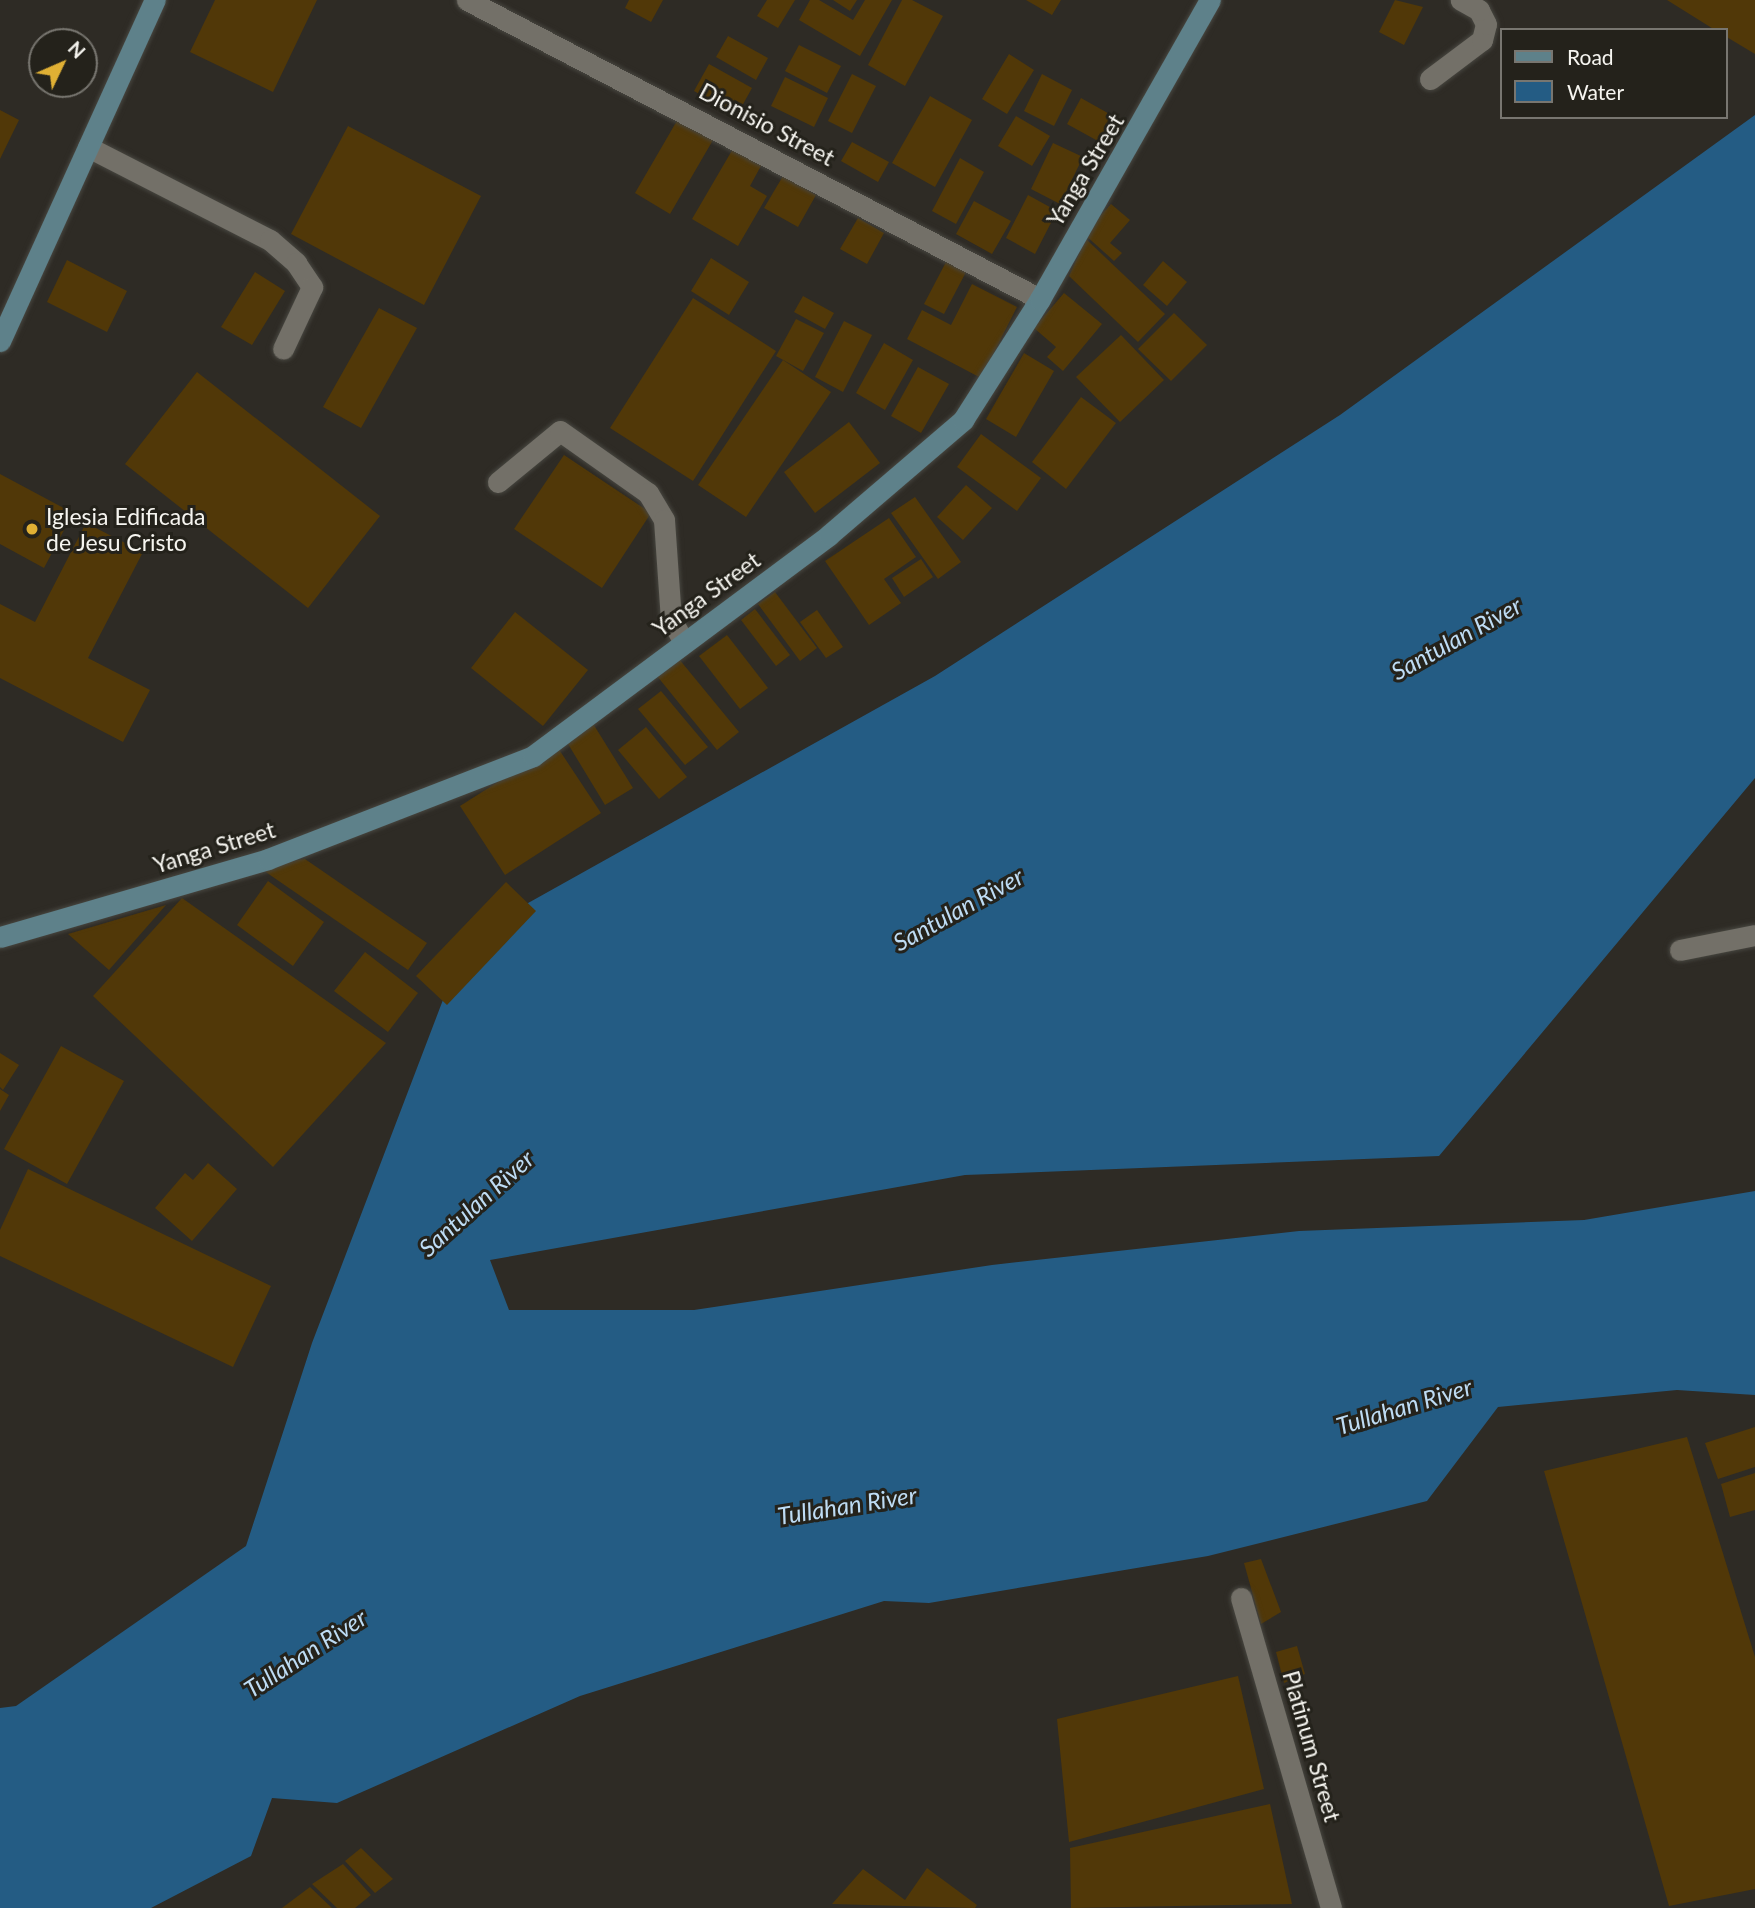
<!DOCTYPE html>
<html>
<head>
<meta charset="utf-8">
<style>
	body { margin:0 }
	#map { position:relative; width:1755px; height:1908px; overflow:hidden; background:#2e2b25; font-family:Lato,sans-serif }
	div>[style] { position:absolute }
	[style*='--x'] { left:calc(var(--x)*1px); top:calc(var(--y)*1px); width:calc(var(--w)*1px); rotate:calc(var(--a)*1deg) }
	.water>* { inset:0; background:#245c84 }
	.building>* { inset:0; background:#513808 }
	.roads { filter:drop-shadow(0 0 2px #474640) drop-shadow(0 0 2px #474640) }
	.lane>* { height:21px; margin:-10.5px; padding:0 10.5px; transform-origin:10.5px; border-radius:10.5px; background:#737068 }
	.street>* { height:21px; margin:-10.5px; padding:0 10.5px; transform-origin:10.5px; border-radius:10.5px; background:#737068 }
	.secondary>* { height:21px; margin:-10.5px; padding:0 10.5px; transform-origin:10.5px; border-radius:10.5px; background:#5e818a }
	.dots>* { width:19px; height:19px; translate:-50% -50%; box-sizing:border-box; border:4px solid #24221b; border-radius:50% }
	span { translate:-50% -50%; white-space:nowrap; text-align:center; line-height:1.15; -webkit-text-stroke:6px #24221b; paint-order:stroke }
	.street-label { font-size:23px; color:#f6f5f0 }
	.poi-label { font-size:23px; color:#f6f5f0 }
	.left { translate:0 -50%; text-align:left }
	.water-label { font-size:24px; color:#bedcf4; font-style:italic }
	.legend { position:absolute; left:1500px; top:28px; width:228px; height:91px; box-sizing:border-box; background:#24221b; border:2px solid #787670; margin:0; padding:9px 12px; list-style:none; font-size:21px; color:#f6f5f0 }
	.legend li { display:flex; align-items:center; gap:14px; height:35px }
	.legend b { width:35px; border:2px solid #787670 }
	.north { position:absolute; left:28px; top:28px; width:70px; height:70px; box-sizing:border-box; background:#24221b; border:2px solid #787670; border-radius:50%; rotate:46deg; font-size:19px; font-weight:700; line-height:28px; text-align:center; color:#f6f5f0 }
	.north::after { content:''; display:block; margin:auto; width:24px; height:32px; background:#e0b034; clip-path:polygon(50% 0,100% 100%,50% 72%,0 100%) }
</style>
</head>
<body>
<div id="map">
	<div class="water">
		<i style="clip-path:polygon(1755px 115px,1755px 778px,1439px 1156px,965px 1175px,490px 1260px,509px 1310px,694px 1310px,992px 1265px,1299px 1231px,1584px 1220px,1755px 1191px,1755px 1395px,1677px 1390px,1498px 1407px,1427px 1501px,1208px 1556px,929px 1603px,884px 1601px,580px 1696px,337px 1803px,272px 1798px,251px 1856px,151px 1908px,0 1908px,0 1708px,16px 1706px,246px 1546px,312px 1343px,467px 937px,935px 676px,1340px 415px)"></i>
	</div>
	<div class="building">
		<i style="clip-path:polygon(215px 0,317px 0,273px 92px,190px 52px)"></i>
		<i style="clip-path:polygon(629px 0,663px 0,651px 22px,625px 8px)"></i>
		<i style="clip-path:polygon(767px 0,795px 0,778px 28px,757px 16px)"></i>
		<i style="clip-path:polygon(810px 0,819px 0,853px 20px,865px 0,892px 0,860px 56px,799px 20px)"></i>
		<i style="clip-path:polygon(833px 0,857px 0,850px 11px)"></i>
		<i style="clip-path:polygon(902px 0,912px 0,943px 16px,905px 86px,868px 65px)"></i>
		<i style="clip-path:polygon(1026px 0,1061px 0,1052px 15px)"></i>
		<i style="clip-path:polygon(1395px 0,1423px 7px,1404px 45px,1379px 32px)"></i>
		<i style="clip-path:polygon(1667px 0,1755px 0,1755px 54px,1725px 36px,1725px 30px,1715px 30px)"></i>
		<i style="clip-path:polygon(728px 36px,768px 58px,756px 80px,716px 57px)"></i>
		<i style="clip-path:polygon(799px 45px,841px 66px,827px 93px,785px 71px)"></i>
		<i style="clip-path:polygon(1009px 54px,1034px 70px,1007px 114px,982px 99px)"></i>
		<i style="clip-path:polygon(709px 64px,752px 88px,737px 115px,694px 91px)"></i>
		<i style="clip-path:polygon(852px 74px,876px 86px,852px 133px,828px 121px)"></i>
		<i style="clip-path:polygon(1042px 74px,1072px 90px,1054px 126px,1024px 111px)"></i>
		<i style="clip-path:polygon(785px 77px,828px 98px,814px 127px,771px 106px)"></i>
		<i style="clip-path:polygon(930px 96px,972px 120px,935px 187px,892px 163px)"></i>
		<i style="clip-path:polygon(1081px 98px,1122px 121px,1107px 146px,1067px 124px)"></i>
		<i style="clip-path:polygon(0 110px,19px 120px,0 159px)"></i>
		<i style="clip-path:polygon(1016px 116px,1050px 136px,1032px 166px,998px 146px)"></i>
		<i style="clip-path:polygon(678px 119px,713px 140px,670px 214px,635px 193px)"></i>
		<i style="clip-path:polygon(348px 126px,481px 196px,424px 305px,291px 234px)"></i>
		<i style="clip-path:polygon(852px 142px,889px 162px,878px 182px,841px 161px)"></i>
		<i style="clip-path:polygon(1053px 143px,1083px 157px,1060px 204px,1031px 189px)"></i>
		<i style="clip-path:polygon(734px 147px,762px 164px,750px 186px,767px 196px,738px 246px,692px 219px)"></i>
		<i style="clip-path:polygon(960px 158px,984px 172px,956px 224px,932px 211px)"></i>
		<i style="clip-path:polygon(783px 176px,816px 195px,798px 227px,764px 208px)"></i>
		<i style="clip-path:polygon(1028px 195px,1057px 211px,1035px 254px,1006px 238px)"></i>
		<i style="clip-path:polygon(974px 201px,1011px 221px,992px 254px,956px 234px)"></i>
		<i style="clip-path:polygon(1111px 204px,1130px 220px,1110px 243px,1122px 253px,1114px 261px,1084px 234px)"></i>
		<i style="clip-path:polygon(858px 218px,884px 233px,867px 264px,840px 249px)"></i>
		<i style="clip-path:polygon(1086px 239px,1165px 314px,1138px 342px,1069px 276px)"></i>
		<i style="clip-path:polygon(711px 258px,749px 282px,729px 315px,691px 291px)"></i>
		<i style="clip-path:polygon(67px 260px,127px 291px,107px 332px,47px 302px)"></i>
		<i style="clip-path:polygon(1163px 261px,1187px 282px,1167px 306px,1143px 285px)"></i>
		<i style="clip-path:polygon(946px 262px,966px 272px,944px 314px,924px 304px)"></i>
		<i style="clip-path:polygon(255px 272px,285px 291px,252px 345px,221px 327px)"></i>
		<i style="clip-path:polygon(972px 284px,1017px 307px,981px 378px,907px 339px,922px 310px,951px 325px)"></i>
		<i style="clip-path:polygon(1064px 293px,1102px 324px,1063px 371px,1047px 357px,1056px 347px,1034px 328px)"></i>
		<i style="clip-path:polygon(803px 296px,834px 313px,825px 329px,794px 312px)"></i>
		<i style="clip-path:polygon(693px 298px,776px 351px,693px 481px,610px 428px)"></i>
		<i style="clip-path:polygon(379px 308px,417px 328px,361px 428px,323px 407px)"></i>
		<i style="clip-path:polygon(1174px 313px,1207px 345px,1171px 381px,1138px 349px)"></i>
		<i style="clip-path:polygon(796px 319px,824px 333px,803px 371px,776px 356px)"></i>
		<i style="clip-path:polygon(844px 321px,872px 335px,843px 392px,815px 377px)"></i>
		<i style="clip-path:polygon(1121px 335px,1164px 380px,1120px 422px,1076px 377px)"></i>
		<i style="clip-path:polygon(884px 343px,913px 360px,885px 410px,856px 393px)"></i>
		<i style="clip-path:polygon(1024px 353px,1054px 371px,1016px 437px,986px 419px)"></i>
		<i style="clip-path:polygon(783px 360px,831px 392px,746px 517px,698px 485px)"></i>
		<i style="clip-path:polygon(918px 367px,949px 384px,921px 433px,891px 416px)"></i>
		<i style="clip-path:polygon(197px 372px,380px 516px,308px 608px,125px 464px)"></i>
		<i style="clip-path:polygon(1081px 397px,1116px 423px,1066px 489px,1032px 462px)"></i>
		<i style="clip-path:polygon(849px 422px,880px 463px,815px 513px,784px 472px)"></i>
		<i style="clip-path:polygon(981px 434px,1041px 478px,1017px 511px,957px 467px)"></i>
		<i style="clip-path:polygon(564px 455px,651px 513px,602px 588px,514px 529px)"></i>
		<i style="clip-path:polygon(0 474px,73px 513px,44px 568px,0 544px)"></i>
		<i style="clip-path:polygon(966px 485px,992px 508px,963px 540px,937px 517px)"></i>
		<i style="clip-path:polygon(915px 497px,961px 562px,938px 579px,891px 513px)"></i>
		<i style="clip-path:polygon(889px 518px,916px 557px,884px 579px,901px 603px,869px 625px,825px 561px)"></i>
		<i style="clip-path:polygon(86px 523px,143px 552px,88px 658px,150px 690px,123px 742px,0 678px,0 604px,35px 622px)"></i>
		<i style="clip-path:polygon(921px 559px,933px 577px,904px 597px,892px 578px)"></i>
		<i style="clip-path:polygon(775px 592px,817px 648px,800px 661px,758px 604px)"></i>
		<i style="clip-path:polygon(755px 609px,790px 655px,776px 666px,741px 620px)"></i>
		<i style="clip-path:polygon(817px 610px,843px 647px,826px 658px,800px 622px)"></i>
		<i style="clip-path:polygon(515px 612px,588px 670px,543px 726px,471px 668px)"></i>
		<i style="clip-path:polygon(727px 635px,768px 688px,740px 709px,699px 656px)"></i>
		<i style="clip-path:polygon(679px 659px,739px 732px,717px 750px,657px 676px)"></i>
		<i style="clip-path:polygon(661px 691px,708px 747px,685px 765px,638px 709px)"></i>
		<i style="clip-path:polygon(592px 722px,633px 788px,605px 805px,565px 739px)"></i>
		<i style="clip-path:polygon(646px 727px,687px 777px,659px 799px,618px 750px)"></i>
		<i style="clip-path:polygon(556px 745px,601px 813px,505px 875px,460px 806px)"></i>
		<i style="clip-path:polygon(305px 859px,427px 943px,408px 970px,257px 866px)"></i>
		<i style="clip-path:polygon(268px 881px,324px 922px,293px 966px,237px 925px)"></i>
		<i style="clip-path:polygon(506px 882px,536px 911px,447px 1005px,416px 976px)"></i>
		<i style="clip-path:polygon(182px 898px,386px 1043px,273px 1167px,93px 996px)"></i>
		<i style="clip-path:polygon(166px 905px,109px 970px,68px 934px)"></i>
		<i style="clip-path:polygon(365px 952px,418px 993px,388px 1032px,334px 991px)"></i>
		<i style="clip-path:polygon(61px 1046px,124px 1081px,67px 1184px,4px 1149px)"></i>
		<i style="clip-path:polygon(0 1053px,19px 1065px,3px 1090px,0 1087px)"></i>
		<i style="clip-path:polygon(0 1089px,9px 1095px,0 1111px)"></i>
		<i style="clip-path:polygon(208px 1163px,237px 1189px,192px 1241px,155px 1208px,185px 1173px,193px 1180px)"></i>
		<i style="clip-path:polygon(28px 1169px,271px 1286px,233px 1367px,0 1256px,0 1230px)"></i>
		<i style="clip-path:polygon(1755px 1427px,1755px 1467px,1718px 1479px,1705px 1443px)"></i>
		<i style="clip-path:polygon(1687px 1437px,1755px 1657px,1755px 1889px,1669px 1906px,1544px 1471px)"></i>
		<i style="clip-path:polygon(1755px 1473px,1755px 1510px,1730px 1517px,1721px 1484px)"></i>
		<i style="clip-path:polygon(1261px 1559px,1281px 1612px,1261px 1624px,1244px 1563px)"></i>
		<i style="clip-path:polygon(1297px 1646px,1305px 1674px,1284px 1683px,1276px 1652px)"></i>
		<i style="clip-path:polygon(1238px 1676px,1264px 1789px,1069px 1842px,1057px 1719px)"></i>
		<i style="clip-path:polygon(1270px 1804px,1292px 1904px,1071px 1908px,1070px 1848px)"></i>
		<i style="clip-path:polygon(361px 1848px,393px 1879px,375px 1893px,345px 1861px)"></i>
		<i style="clip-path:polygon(343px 1864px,371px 1895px,355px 1908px,337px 1908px,312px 1884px)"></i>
		<i style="clip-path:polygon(927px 1868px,977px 1905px,975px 1908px,832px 1904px,863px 1869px,905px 1900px)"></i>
		<i style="clip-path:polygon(310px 1887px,332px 1908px,282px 1908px)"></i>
	</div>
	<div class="roads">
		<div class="lane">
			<i style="--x:1430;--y:79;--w:65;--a:-36.9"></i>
			<i style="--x:1482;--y:40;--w:16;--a:-76"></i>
			<i style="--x:1486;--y:24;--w:16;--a:-117"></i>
			<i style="--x:1479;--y:10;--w:21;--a:-151"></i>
			<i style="--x:88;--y:147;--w:204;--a:27.1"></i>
			<i style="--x:270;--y:240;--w:35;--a:41"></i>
			<i style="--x:296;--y:263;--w:29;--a:56"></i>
			<i style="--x:312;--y:287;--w:68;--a:115.1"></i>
			<i style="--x:498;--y:482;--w:80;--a:-39.4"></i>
			<i style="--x:560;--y:431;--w:108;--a:35.2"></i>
			<i style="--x:648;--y:493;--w:31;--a:59"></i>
			<i style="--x:664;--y:520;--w:99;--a:86"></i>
			<i style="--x:671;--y:619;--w:26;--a:61"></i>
			<i style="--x:1241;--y:1598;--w:323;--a:73.8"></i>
		</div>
		<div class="street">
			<i style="--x:467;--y:0;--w:646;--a:27.56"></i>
			<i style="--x:1680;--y:950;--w:76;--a:-11.3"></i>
		</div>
		<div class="secondary">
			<i style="--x:0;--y:341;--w:375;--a:-65.6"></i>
			<i style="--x:0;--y:937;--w:279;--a:-16.2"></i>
			<i style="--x:268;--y:859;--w:284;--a:-21.2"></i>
			<i style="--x:533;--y:756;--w:369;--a:-36.7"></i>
			<i style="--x:829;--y:535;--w:177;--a:-40.6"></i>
			<i style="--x:963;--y:420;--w:143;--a:-57.5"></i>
			<i style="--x:1040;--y:299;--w:344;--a:-60.4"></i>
		</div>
	</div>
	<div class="dots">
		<i style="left:32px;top:529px;background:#e0b034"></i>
	</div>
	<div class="street-label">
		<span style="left:767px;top:124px;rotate:28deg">Dionisio Street</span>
		<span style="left:1085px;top:170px;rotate:-59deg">Yanga Street</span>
		<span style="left:706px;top:594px;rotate:-36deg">Yanga Street</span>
		<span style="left:214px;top:847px;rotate:-17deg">Yanga Street</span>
		<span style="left:1312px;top:1746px;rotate:74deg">Platinum Street</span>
	</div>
	<div class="poi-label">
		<span class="left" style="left:46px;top:529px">Iglesia Edificada<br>de Jesu Cristo</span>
	</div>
	<div class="water-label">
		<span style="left:1456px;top:638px;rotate:-29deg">Santulan River</span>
		<span style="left:958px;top:909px;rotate:-29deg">Santulan River</span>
		<span style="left:476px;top:1203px;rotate:-42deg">Santulan River</span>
		<span style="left:1404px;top:1406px;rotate:-17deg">Tullahan River</span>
		<span style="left:847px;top:1505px;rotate:-9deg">Tullahan River</span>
		<span style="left:305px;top:1653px;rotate:-33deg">Tullahan River</span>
	</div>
	<ul class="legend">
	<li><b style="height:9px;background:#5e818a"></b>Road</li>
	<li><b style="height:19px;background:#245c84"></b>Water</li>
	</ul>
	<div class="north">N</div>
</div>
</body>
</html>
